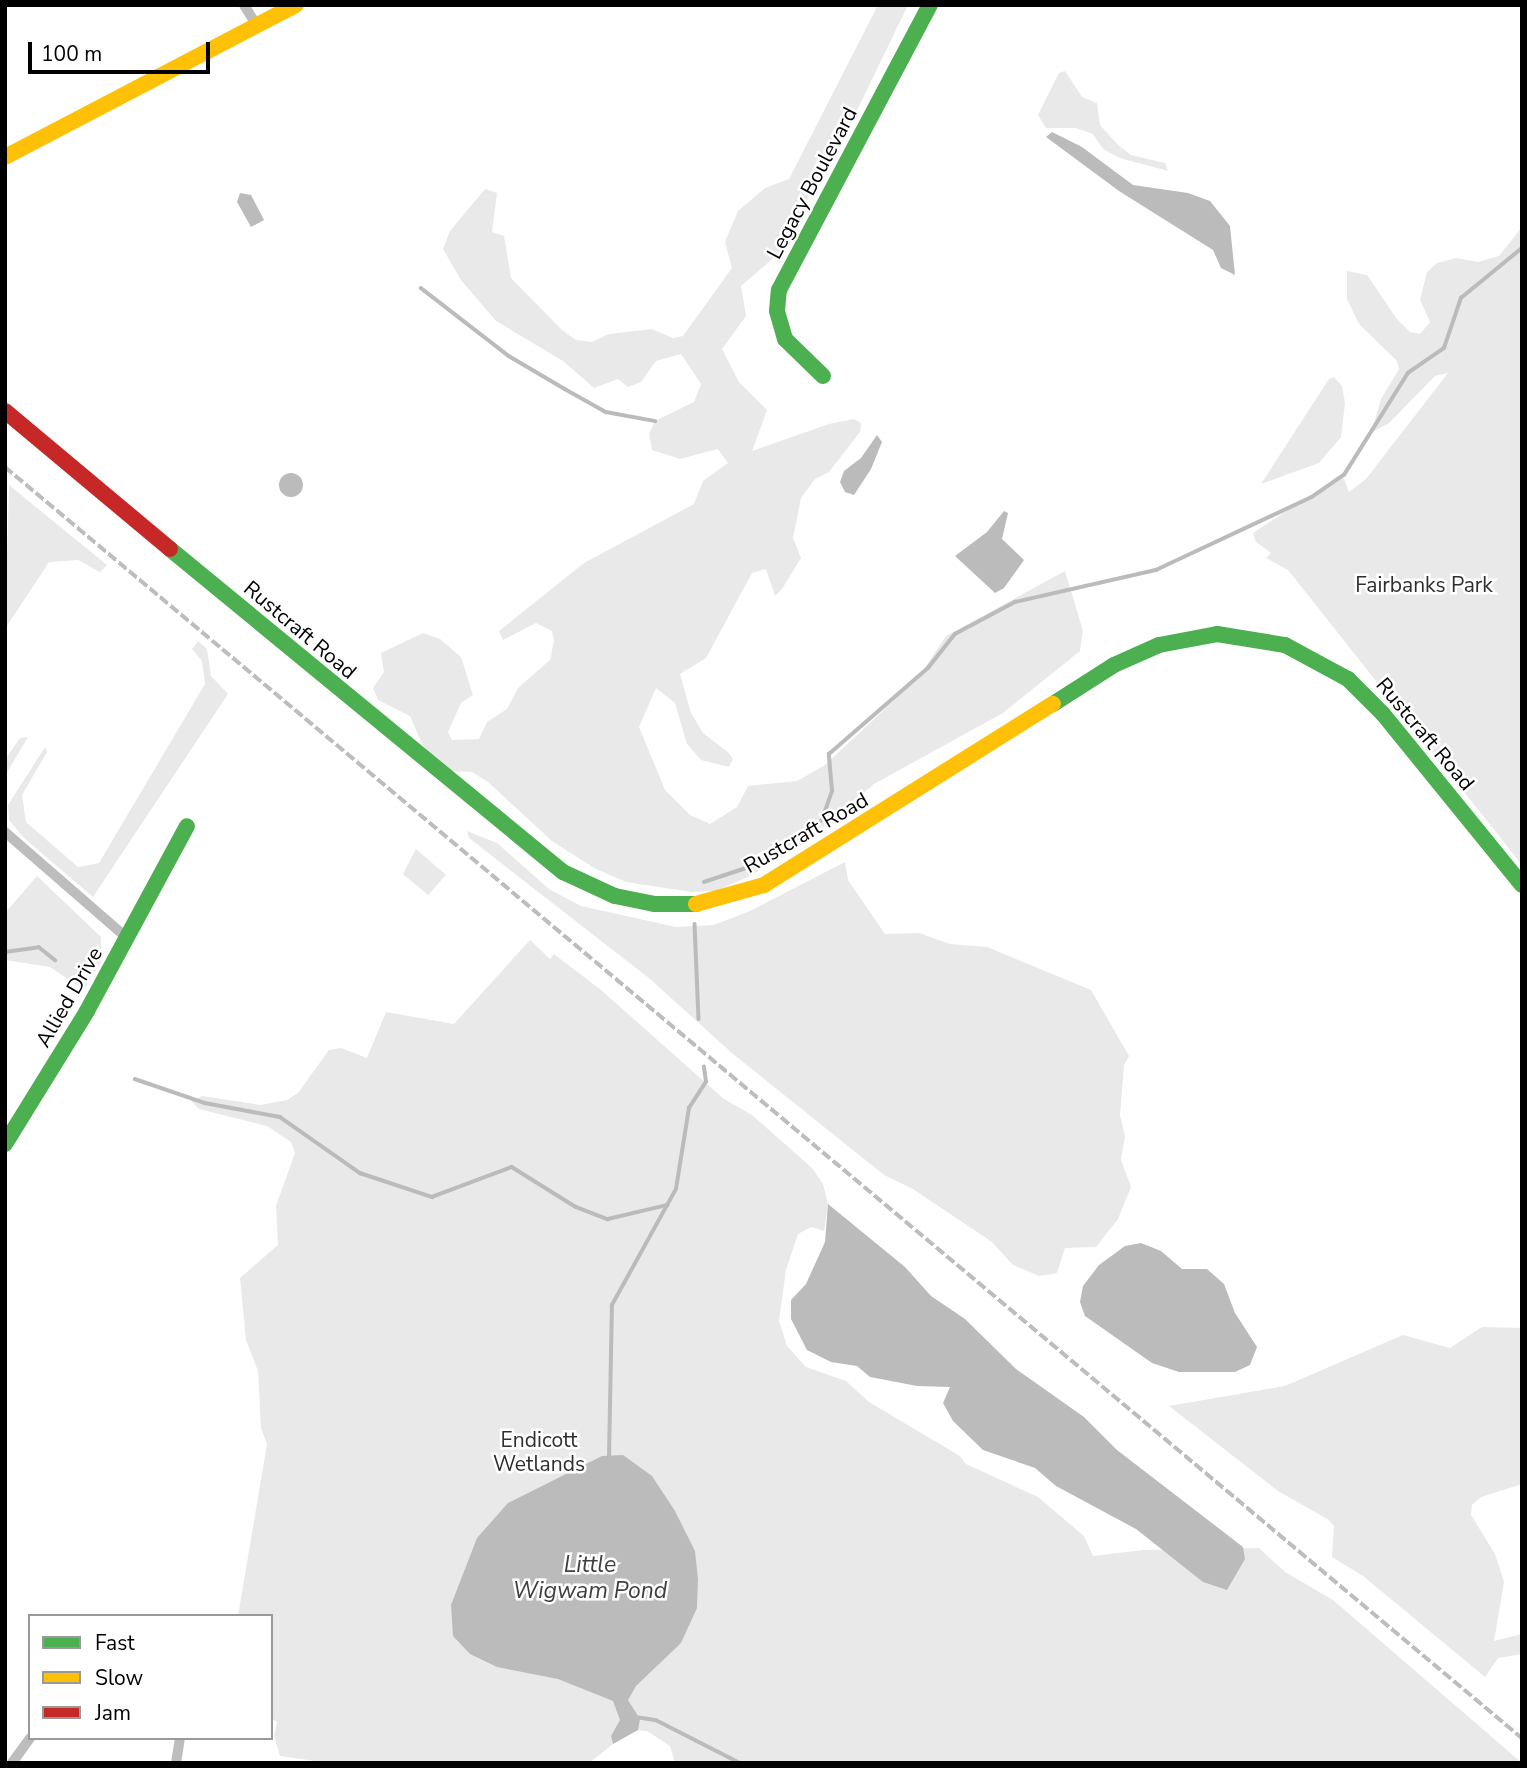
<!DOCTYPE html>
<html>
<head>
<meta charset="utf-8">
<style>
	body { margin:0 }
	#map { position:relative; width:1527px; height:1768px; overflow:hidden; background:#fff; font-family:"Nunito Sans",sans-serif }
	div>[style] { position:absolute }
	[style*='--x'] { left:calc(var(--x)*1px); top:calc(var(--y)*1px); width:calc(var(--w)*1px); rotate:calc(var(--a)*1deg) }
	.green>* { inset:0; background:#e9e9e9 }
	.water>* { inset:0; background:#bbb }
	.round { border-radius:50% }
	.stream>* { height:3.5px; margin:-1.75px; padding:0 1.75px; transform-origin:1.75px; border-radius:1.75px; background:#bbb }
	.street>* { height:10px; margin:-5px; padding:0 5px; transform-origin:5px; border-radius:5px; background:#bdbdbd }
	.fast>* { height:16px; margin:-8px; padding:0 8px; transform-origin:8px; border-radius:8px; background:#4caf50 }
	.slow>* { height:16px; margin:-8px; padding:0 8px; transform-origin:8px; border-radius:8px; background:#ffc107 }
	.jam>* { height:16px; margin:-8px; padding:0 8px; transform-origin:8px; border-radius:8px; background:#c62828 }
	.rail>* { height:3.5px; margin-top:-1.75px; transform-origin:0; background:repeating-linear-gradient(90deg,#bdbdbd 0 10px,transparent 0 13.5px) }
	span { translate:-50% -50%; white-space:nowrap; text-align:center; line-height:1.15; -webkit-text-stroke:5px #fff; paint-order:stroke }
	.street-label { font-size:21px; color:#000 }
	.park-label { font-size:21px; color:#2e2e2e }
	.water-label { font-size:23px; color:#3f3f3f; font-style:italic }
	.frame { position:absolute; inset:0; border:7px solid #000; pointer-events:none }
	.legend { position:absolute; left:28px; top:1614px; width:245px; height:126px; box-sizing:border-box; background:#fff; border:2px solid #999; margin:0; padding:9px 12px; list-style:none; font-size:21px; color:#000 }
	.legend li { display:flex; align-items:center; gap:14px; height:35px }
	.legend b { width:35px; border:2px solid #999 }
	.scale { position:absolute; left:28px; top:42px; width:182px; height:32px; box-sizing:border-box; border:4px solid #000; border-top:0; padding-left:9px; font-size:21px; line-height:24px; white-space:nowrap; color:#000; -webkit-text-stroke:5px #fff; paint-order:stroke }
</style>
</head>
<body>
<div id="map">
	<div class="green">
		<i style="clip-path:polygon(878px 5px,908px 5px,837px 152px,811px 187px,805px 209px,784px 249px,741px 286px,746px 316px,722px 349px,739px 382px,767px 410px,752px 451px,829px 424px,854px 419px,861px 423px,860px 432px,829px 472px,815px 479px,801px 498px,793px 538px,801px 558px,782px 589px,775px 596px,766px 569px,752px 573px,706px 658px,680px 674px,691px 713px,703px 733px,729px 753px,733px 759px,729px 767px,701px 760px,687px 744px,675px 703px,656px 688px,639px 727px,665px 790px,690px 815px,710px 824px,737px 807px,748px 786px,797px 781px,825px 765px,918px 678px,946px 636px,1065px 571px,1083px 631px,1080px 651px,1003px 713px,874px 784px,801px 845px,752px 875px,716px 891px,691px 892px,626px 882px,594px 868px,552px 841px,488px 782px,472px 772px,450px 771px,437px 763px,422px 744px,410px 716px,378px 700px,373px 688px,384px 672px,381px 653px,423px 633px,440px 639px,461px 657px,473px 695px,461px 703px,448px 732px,452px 740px,479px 739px,487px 722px,507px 709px,518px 688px,550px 660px,554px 641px,552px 631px,536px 623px,503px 640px,499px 631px,584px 563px,694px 504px,703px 481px,728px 463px,718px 449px,680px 459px,652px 450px,649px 434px,655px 421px,694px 402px,701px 384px,681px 354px,656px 361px,641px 382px,628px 387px,618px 379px,594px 388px,563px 361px,496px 321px,461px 280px,443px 249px,450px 231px,485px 189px,497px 193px,492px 232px,504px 236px,511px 278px,562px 330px,576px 340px,592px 342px,609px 334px,652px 329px,673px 338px,683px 336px,732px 268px,725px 242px,738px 211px,765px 188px,789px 179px)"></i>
		<i style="clip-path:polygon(1065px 71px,1082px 97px,1097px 103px,1100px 125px,1118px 145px,1131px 155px,1165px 163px,1168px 171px,1120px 158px,1103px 149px,1093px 134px,1076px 128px,1046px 128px,1038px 115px,1059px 73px)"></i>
		<i style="clip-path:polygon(1522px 227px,1522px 865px,1288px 570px,1266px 558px,1271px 553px,1256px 542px,1253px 533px,1335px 479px,1343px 476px,1349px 492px,1366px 479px,1448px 373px,1435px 376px,1389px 423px,1371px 433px,1381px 399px,1399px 369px,1397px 361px,1359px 324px,1347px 299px,1347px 271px,1367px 275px,1397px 319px,1410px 332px,1420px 334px,1430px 322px,1420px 300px,1427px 272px,1437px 263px,1456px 258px,1478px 262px,1499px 256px)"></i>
		<i style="clip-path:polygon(1334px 377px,1342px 386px,1345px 403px,1341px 437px,1319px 463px,1261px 484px,1329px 379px)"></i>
		<i style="clip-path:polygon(9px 485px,107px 565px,100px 572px,78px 560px,49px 562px,5px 629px)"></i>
		<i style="clip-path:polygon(198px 641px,207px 649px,211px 676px,228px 694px,93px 897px,24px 838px,9px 820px,8px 805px,45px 747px,47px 752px,22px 795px,26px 822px,78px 867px,99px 863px,205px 684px,202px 661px,192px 649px)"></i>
		<i style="clip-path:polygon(28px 737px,5px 776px,5px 760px,20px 738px)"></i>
		<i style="clip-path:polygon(467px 831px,497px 843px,549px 889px,581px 906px,676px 927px,714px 925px,750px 911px,845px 862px,848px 880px,885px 934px,919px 933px,950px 944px,987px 947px,1091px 990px,1129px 1056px,1124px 1065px,1120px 1115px,1125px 1136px,1121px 1160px,1131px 1187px,1118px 1219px,1096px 1247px,1065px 1248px,1057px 1273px,1039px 1276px,1013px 1265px,992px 1242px,913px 1189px,884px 1175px,733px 1054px,650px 979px,469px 838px)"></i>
		<i style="clip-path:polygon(416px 849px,446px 875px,428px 895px,403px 874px)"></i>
		<i style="clip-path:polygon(37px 876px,101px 937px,101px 962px,84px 990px,50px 967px,5px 960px,5px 913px)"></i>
		<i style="clip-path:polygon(530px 940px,550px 959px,554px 954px,601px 990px,724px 1099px,752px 1115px,812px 1168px,823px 1184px,828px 1204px,824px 1231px,811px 1227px,798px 1234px,786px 1270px,779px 1321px,787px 1346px,806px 1367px,846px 1381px,869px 1402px,960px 1456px,966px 1464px,1038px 1497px,1084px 1536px,1093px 1556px,1143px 1550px,1259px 1548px,1285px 1572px,1333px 1600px,1522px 1763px,675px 1763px,670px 1746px,647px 1731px,618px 1729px,611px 1736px,613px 1744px,589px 1763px,329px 1763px,280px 1756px,274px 1736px,277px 1722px,271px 1718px,271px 1616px,238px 1616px,267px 1444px,261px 1428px,258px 1371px,246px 1340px,240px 1278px,278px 1245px,276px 1206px,295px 1153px,291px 1142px,267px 1126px,199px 1109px,191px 1101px,202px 1096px,261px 1105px,287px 1100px,298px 1093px,329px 1050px,341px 1048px,367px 1058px,386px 1012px,454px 1024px)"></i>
		<i style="clip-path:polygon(1482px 1327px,1522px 1328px,1522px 1484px,1481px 1497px,1472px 1505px,1471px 1515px,1495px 1554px,1504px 1582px,1494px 1641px,1522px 1634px,1522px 1654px,1498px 1658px,1485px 1677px,1363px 1576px,1332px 1557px,1334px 1526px,1329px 1520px,1278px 1491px,1169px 1406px,1285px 1386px,1403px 1335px,1450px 1348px)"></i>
	</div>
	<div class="water">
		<i style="clip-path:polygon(1052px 132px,1082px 147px,1133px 185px,1188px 193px,1210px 201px,1230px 226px,1235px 275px,1221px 268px,1213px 250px,1119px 191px,1046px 137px)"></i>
		<i style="clip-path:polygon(240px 193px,251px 195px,264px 220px,251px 227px,237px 202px)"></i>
		<i style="clip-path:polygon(877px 435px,882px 442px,871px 469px,854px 495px,845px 492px,840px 482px,844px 471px,861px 458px)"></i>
		<i class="round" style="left:279px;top:473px;width:24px;height:24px"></i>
		<i style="clip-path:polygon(1004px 511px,1008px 513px,1002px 539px,1024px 560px,1004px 588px,995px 593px,955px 556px,987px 532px)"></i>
		<i style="clip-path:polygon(828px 1204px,905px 1267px,931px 1296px,965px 1319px,1016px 1369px,1084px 1417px,1117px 1450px,1243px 1547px,1245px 1559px,1227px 1590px,1203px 1582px,1136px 1529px,1056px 1486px,1035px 1468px,983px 1450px,953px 1421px,943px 1403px,950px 1387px,917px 1386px,870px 1377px,857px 1366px,831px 1362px,807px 1350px,791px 1319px,791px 1300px,806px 1284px,825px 1242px)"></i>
		<i style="clip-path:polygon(1141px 1243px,1161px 1251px,1182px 1269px,1207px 1269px,1224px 1284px,1235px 1313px,1257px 1347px,1250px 1365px,1235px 1372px,1179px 1372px,1152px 1363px,1085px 1316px,1080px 1302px,1083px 1286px,1099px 1265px,1125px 1246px)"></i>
		<i style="clip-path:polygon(623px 1455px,652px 1476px,675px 1511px,695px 1551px,698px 1579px,697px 1608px,681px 1643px,636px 1686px,628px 1700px,640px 1719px,638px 1730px,613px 1744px,611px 1736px,620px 1720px,613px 1701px,558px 1679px,497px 1667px,470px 1654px,453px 1636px,451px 1605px,477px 1538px,508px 1503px,602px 1456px)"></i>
	</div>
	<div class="stream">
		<i style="--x:421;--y:288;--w:111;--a:37.7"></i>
		<i style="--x:509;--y:356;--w:65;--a:30.5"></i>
		<i style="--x:565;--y:389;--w:47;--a:29.3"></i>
		<i style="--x:606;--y:412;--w:50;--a:10.4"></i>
		<i style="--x:704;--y:882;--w:51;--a:-18.4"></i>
		<i style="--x:752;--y:866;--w:84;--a:-33.3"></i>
		<i style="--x:822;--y:820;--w:31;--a:-71"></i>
		<i style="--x:832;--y:791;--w:37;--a:-95"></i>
		<i style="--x:829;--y:754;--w:131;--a:-41"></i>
		<i style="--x:928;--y:668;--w:43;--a:-51.5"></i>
		<i style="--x:955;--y:634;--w:68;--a:-28.1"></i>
		<i style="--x:1015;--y:602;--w:145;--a:-12.8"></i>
		<i style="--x:1156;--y:570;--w:172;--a:-25.1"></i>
		<i style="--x:1312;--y:497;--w:39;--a:-35"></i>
		<i style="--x:1344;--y:475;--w:120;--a:-57.9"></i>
		<i style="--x:1408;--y:373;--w:44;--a:-34.8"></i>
		<i style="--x:1444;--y:348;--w:53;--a:-71.2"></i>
		<i style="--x:1461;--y:298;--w:79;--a:-39.3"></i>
		<i style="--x:695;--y:924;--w:95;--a:87.6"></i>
		<i style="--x:5;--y:952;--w:34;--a:-8"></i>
		<i style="--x:39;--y:947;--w:21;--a:39"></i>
		<i style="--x:135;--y:1079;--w:74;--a:18.9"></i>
		<i style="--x:205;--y:1103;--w:76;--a:10.6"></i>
		<i style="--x:280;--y:1117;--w:98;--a:35"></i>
		<i style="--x:360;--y:1173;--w:76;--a:18.4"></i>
		<i style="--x:432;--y:1197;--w:85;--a:-20.6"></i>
		<i style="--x:512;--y:1167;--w:75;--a:32"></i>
		<i style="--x:576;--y:1207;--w:34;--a:21"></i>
		<i style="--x:608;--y:1219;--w:61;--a:-13.3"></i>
		<i style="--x:609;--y:1458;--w:153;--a:-88.9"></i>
		<i style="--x:612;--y:1305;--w:132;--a:-61.1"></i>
		<i style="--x:676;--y:1189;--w:82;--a:-80.9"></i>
		<i style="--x:689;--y:1108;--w:31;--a:-57"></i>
		<i style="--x:706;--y:1082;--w:15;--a:-98"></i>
		<i style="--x:636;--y:1717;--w:20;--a:9"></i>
		<i style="--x:656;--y:1720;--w:94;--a:27.1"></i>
	</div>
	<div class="street">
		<i style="--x:244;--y:5;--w:26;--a:58"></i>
		<i style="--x:5;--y:832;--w:162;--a:41"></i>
		<i style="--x:12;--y:1763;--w:31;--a:-54"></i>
		<i style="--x:176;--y:1763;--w:25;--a:-81"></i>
	</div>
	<div class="fast">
		<i style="--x:823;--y:376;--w:53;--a:-135.8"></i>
		<i style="--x:785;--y:339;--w:29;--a:-106"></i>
		<i style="--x:777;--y:311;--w:21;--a:-85"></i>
		<i style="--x:779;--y:290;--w:323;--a:-62.1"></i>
		<i style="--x:170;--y:549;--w:509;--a:39.42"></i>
		<i style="--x:563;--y:872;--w:57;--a:24.8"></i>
		<i style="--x:615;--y:896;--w:41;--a:11.3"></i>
		<i style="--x:655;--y:904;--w:41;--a:0"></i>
		<i style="--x:1053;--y:704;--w:72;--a:-32.6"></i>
		<i style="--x:1114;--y:665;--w:49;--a:-24"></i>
		<i style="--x:1159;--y:645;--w:59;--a:-10.7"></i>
		<i style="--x:1217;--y:634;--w:69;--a:9.2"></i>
		<i style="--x:1285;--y:645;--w:72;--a:28.4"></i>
		<i style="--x:1348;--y:679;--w:49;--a:45"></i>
		<i style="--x:1383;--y:714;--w:220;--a:50.9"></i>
		<i style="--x:5;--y:1144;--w:156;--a:-58.3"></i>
		<i style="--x:87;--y:1011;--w:210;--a:-61.6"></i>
	</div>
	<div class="slow">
		<i style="--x:5;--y:157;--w:328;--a:-27.6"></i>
		<i style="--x:696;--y:904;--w:71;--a:-15.6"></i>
		<i style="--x:764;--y:885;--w:341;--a:-32.1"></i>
	</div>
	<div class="jam">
		<i style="--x:5;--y:411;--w:215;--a:39.9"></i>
	</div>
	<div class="rail">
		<i style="--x:5;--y:467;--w:1979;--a:39.96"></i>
	</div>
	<div class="street-label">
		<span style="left:812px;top:183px;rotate:-62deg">Legacy Boulevard</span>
		<span style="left:300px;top:630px;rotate:40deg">Rustcraft Road</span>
		<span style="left:1425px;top:734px;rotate:50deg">Rustcraft Road</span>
		<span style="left:806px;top:833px;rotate:-30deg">Rustcraft Road</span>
		<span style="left:69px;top:997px;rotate:-60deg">Allied Drive</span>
	</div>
	<div class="park-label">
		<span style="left:1424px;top:585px">Fairbanks Park</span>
		<span style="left:539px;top:1452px">Endicott<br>Wetlands</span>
	</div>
	<div class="water-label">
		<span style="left:590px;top:1578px">Little<br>Wigwam Pond</span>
	</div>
	<div class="frame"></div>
	<ul class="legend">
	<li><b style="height:9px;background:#4caf50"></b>Fast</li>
	<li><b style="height:9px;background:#ffc107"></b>Slow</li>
	<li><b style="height:9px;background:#c62828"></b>Jam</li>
	</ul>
	<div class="scale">100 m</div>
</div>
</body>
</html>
